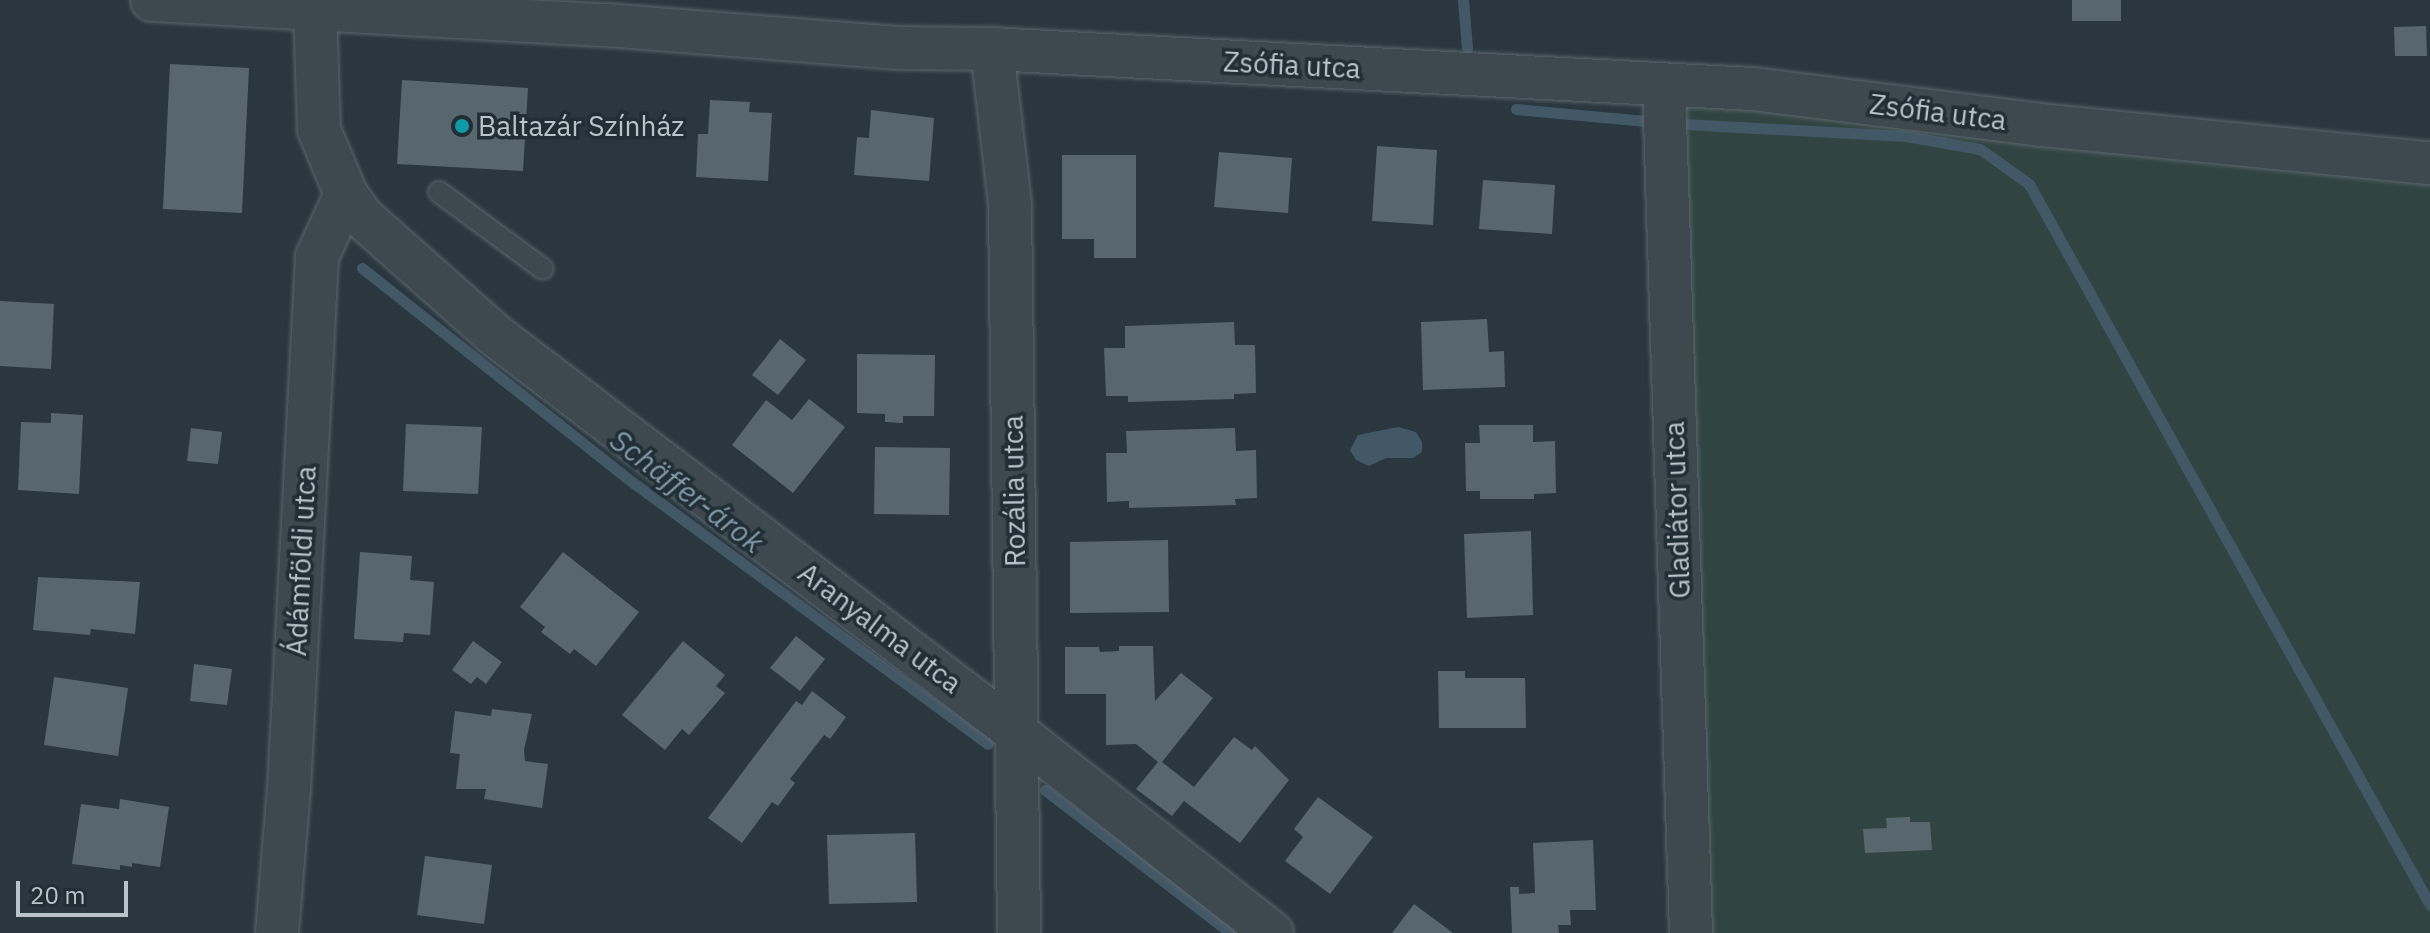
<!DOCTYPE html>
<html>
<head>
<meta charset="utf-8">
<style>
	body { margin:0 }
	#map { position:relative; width:2430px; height:933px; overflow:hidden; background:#2a373f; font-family:"IBM Plex Sans",sans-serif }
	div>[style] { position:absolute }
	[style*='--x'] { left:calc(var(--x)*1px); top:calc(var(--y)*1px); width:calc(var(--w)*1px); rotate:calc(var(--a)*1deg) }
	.green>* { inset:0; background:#304541 }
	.water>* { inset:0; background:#425866 }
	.stream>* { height:11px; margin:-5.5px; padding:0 5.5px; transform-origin:5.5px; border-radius:5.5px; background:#425866 }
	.building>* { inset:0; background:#58666e }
	.roads { filter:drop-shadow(0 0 2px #5b666d) drop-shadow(0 0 2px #5b666d) }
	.service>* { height:20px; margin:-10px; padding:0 10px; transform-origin:10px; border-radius:10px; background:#3e484f }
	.minor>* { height:42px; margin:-21px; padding:0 21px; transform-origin:21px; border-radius:21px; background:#3e484f }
	.dots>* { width:22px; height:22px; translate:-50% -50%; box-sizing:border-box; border:4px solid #222e35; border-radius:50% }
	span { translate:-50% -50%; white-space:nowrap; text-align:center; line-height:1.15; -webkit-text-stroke:7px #222e35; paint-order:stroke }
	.street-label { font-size:28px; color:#bac3ca }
	.poi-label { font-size:28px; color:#bac3ca }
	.left { translate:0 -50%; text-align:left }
	.water-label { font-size:30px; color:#7f99a9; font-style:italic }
	.scale { position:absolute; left:16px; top:881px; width:112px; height:36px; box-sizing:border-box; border:4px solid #bac3ca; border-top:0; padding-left:10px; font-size:24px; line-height:28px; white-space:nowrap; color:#bac3ca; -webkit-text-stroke:6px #222e35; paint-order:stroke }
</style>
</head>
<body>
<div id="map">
	<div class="green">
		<i style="clip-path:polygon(1664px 87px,2430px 151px,2430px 933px,1691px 933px)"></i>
	</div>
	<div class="water">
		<i style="clip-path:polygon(1398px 427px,1416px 432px,1422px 442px,1422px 452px,1413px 458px,1386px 458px,1369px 466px,1356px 460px,1350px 450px,1358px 435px)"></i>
	</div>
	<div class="stream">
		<i style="--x:1463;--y:0;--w:48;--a:85.2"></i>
		<i style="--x:1516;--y:109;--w:130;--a:5.3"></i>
		<i style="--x:1684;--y:124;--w:222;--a:3.1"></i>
		<i style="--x:1906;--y:136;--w:75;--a:10"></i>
		<i style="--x:1980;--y:149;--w:60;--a:35.5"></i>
		<i style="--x:2029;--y:184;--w:825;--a:60.92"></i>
		<i style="--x:362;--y:268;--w:348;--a:38.4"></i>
		<i style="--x:635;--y:484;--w:438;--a:36.4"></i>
		<i style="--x:1045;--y:790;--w:235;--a:37.6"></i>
	</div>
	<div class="building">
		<i style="clip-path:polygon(2072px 0,2121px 0,2121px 21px,2072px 21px)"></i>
		<i style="clip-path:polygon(2426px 26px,2427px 56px,2395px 56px,2394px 27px)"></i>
		<i style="clip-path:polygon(170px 64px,249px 68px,242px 213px,163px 209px)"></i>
		<i style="clip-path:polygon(402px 80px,528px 88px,523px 171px,397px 164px)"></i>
		<i style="clip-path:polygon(710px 100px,750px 102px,749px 112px,772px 113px,768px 181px,696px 177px,698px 134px,708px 134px)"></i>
		<i style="clip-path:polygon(871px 110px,934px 118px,929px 181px,854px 175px,857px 137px,869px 138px)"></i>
		<i style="clip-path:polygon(1377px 146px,1437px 150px,1433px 225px,1372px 221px)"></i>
		<i style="clip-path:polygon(1219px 152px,1292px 158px,1288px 213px,1214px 207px)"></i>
		<i style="clip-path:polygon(1062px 155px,1136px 155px,1136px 258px,1094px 258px,1094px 239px,1062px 239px)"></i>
		<i style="clip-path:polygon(1483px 180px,1555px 185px,1552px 234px,1479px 229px)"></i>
		<i style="clip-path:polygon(0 301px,54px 304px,51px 369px,0 366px)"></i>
		<i style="clip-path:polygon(1487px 319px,1489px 352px,1504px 351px,1505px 387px,1423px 390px,1421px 322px)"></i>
		<i style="clip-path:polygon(1234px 322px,1235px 345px,1255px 345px,1256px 393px,1234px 394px,1234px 399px,1128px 402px,1128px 396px,1106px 396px,1104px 348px,1125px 348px,1125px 326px)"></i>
		<i style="clip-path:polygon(780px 339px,806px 360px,778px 395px,752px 375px)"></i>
		<i style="clip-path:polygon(857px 354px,935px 355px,934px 416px,903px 416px,903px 423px,885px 422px,885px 414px,857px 413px)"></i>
		<i style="clip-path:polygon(809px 399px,845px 427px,793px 493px,732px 445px,766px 400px,792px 420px)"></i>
		<i style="clip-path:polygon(51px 413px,83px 415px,79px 494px,18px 490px,21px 422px,51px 423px)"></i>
		<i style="clip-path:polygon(406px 424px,482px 427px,478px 494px,403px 491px)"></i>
		<i style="clip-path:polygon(1479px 425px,1533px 425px,1533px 442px,1555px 441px,1556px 493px,1534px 494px,1534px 499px,1480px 499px,1480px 491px,1466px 491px,1465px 443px,1480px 443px)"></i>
		<i style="clip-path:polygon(191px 428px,222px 432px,218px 464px,187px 461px)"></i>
		<i style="clip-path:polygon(1235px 428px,1236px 451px,1256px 450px,1257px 498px,1235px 499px,1236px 505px,1129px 508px,1129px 501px,1107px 502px,1106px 453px,1127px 453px,1126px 431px)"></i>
		<i style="clip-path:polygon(875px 447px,950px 448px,949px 515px,874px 514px)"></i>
		<i style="clip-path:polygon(1531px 531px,1533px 615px,1467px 618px,1464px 534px)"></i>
		<i style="clip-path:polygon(1168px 540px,1169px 612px,1070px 613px,1070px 542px)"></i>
		<i style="clip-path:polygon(360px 552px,412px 556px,410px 580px,434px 582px,430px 635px,404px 633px,403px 642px,354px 639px)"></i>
		<i style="clip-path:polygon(563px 552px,639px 612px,596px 666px,574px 649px,570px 654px,541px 632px,545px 627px,520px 607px)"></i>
		<i style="clip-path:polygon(38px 577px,140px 582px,135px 634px,91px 629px,90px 635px,33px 630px)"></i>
		<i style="clip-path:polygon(796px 636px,825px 659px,800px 691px,770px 668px)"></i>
		<i style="clip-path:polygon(473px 641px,502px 662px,486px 684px,477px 677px,471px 684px,452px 670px)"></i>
		<i style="clip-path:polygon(683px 641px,725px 675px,716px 686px,725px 693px,689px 735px,682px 729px,665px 750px,622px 715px)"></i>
		<i style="clip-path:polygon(1119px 646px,1153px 646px,1155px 701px,1181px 673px,1213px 698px,1162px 762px,1194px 787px,1234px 737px,1252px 750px,1255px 746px,1289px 780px,1240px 843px,1184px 801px,1172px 816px,1136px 789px,1158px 762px,1136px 744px,1106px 745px,1106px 694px,1065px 694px,1065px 647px,1099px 647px,1100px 652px,1119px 651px)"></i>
		<i style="clip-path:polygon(194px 664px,232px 669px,227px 705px,190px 701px)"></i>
		<i style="clip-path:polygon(1438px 671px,1465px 671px,1465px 678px,1525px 678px,1526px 728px,1439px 728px)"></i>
		<i style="clip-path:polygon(54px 677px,128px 688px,118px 756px,44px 745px)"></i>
		<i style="clip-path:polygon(812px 691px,846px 717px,830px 739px,824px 735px,790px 779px,795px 783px,778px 806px,772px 802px,742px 843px,708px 818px,796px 701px,802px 705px)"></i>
		<i style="clip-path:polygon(492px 709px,532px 714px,524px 750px,525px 761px,548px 764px,542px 808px,484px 799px,486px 789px,456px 789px,460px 754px,450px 753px,455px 711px,491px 716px)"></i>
		<i style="clip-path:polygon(1318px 797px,1373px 837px,1330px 894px,1285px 861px,1303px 837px,1294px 829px)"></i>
		<i style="clip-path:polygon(120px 799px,169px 807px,160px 867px,132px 863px,132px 867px,120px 865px,120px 870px,72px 864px,81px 804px,119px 809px)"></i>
		<i style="clip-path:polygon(1910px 817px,1910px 822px,1930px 822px,1932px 850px,1865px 853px,1863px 829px,1887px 828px,1886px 818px)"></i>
		<i style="clip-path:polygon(915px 833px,917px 902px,829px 904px,827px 835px)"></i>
		<i style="clip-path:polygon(1593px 840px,1596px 910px,1570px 910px,1571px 925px,1558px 925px,1559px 933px,1512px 933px,1510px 887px,1519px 887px,1519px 894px,1535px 893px,1533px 843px)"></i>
		<i style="clip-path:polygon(425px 856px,492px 865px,484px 924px,417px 915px)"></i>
		<i style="clip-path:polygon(1414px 904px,1453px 933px,1392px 933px)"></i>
	</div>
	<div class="roads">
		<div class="service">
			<i style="--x:439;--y:192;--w:129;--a:36.5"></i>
		</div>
		<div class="minor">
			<i style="--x:152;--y:0;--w:455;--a:3.2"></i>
			<i style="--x:606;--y:25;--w:293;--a:4.5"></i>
			<i style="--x:898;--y:48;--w:94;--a:0.6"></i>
			<i style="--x:992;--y:49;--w:762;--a:3.01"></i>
			<i style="--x:1753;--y:89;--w:289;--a:7.1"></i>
			<i style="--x:2040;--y:125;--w:392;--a:5.6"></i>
			<i style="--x:315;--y:9;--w:121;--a:88.1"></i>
			<i style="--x:319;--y:130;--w:69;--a:67.1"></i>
			<i style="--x:346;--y:194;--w:28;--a:55"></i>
			<i style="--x:362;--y:217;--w:179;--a:41.6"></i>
			<i style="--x:496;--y:336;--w:655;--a:37.31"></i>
			<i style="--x:1017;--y:733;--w:324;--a:38.1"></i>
			<i style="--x:992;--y:49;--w:156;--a:83.4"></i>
			<i style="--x:1010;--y:204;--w:729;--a:89.29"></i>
			<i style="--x:1664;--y:87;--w:846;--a:88.17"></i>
			<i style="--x:277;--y:933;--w:145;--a:-85.3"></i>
			<i style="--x:289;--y:788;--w:532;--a:-86.98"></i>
			<i style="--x:317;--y:257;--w:69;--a:-65.3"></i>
		</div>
	</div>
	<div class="dots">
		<i style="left:462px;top:126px;background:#0f9aa8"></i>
	</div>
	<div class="street-label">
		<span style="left:1292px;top:65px;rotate:3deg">Zsófia utca</span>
		<span style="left:1938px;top:112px;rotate:7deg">Zsófia utca</span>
		<span style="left:1014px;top:491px;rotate:-91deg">Rozália utca</span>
		<span style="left:1677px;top:510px;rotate:-92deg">Gladiátor utca</span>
		<span style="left:301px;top:561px;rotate:-87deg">Ádámföldi utca</span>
		<span style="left:880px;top:628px;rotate:37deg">Aranyalma utca</span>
	</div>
	<div class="poi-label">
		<span class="left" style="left:478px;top:126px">Baltazár Színház</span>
	</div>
	<div class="water-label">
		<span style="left:687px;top:491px;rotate:37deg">Schäffer-árok</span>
	</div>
	<div class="scale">20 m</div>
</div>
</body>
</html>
